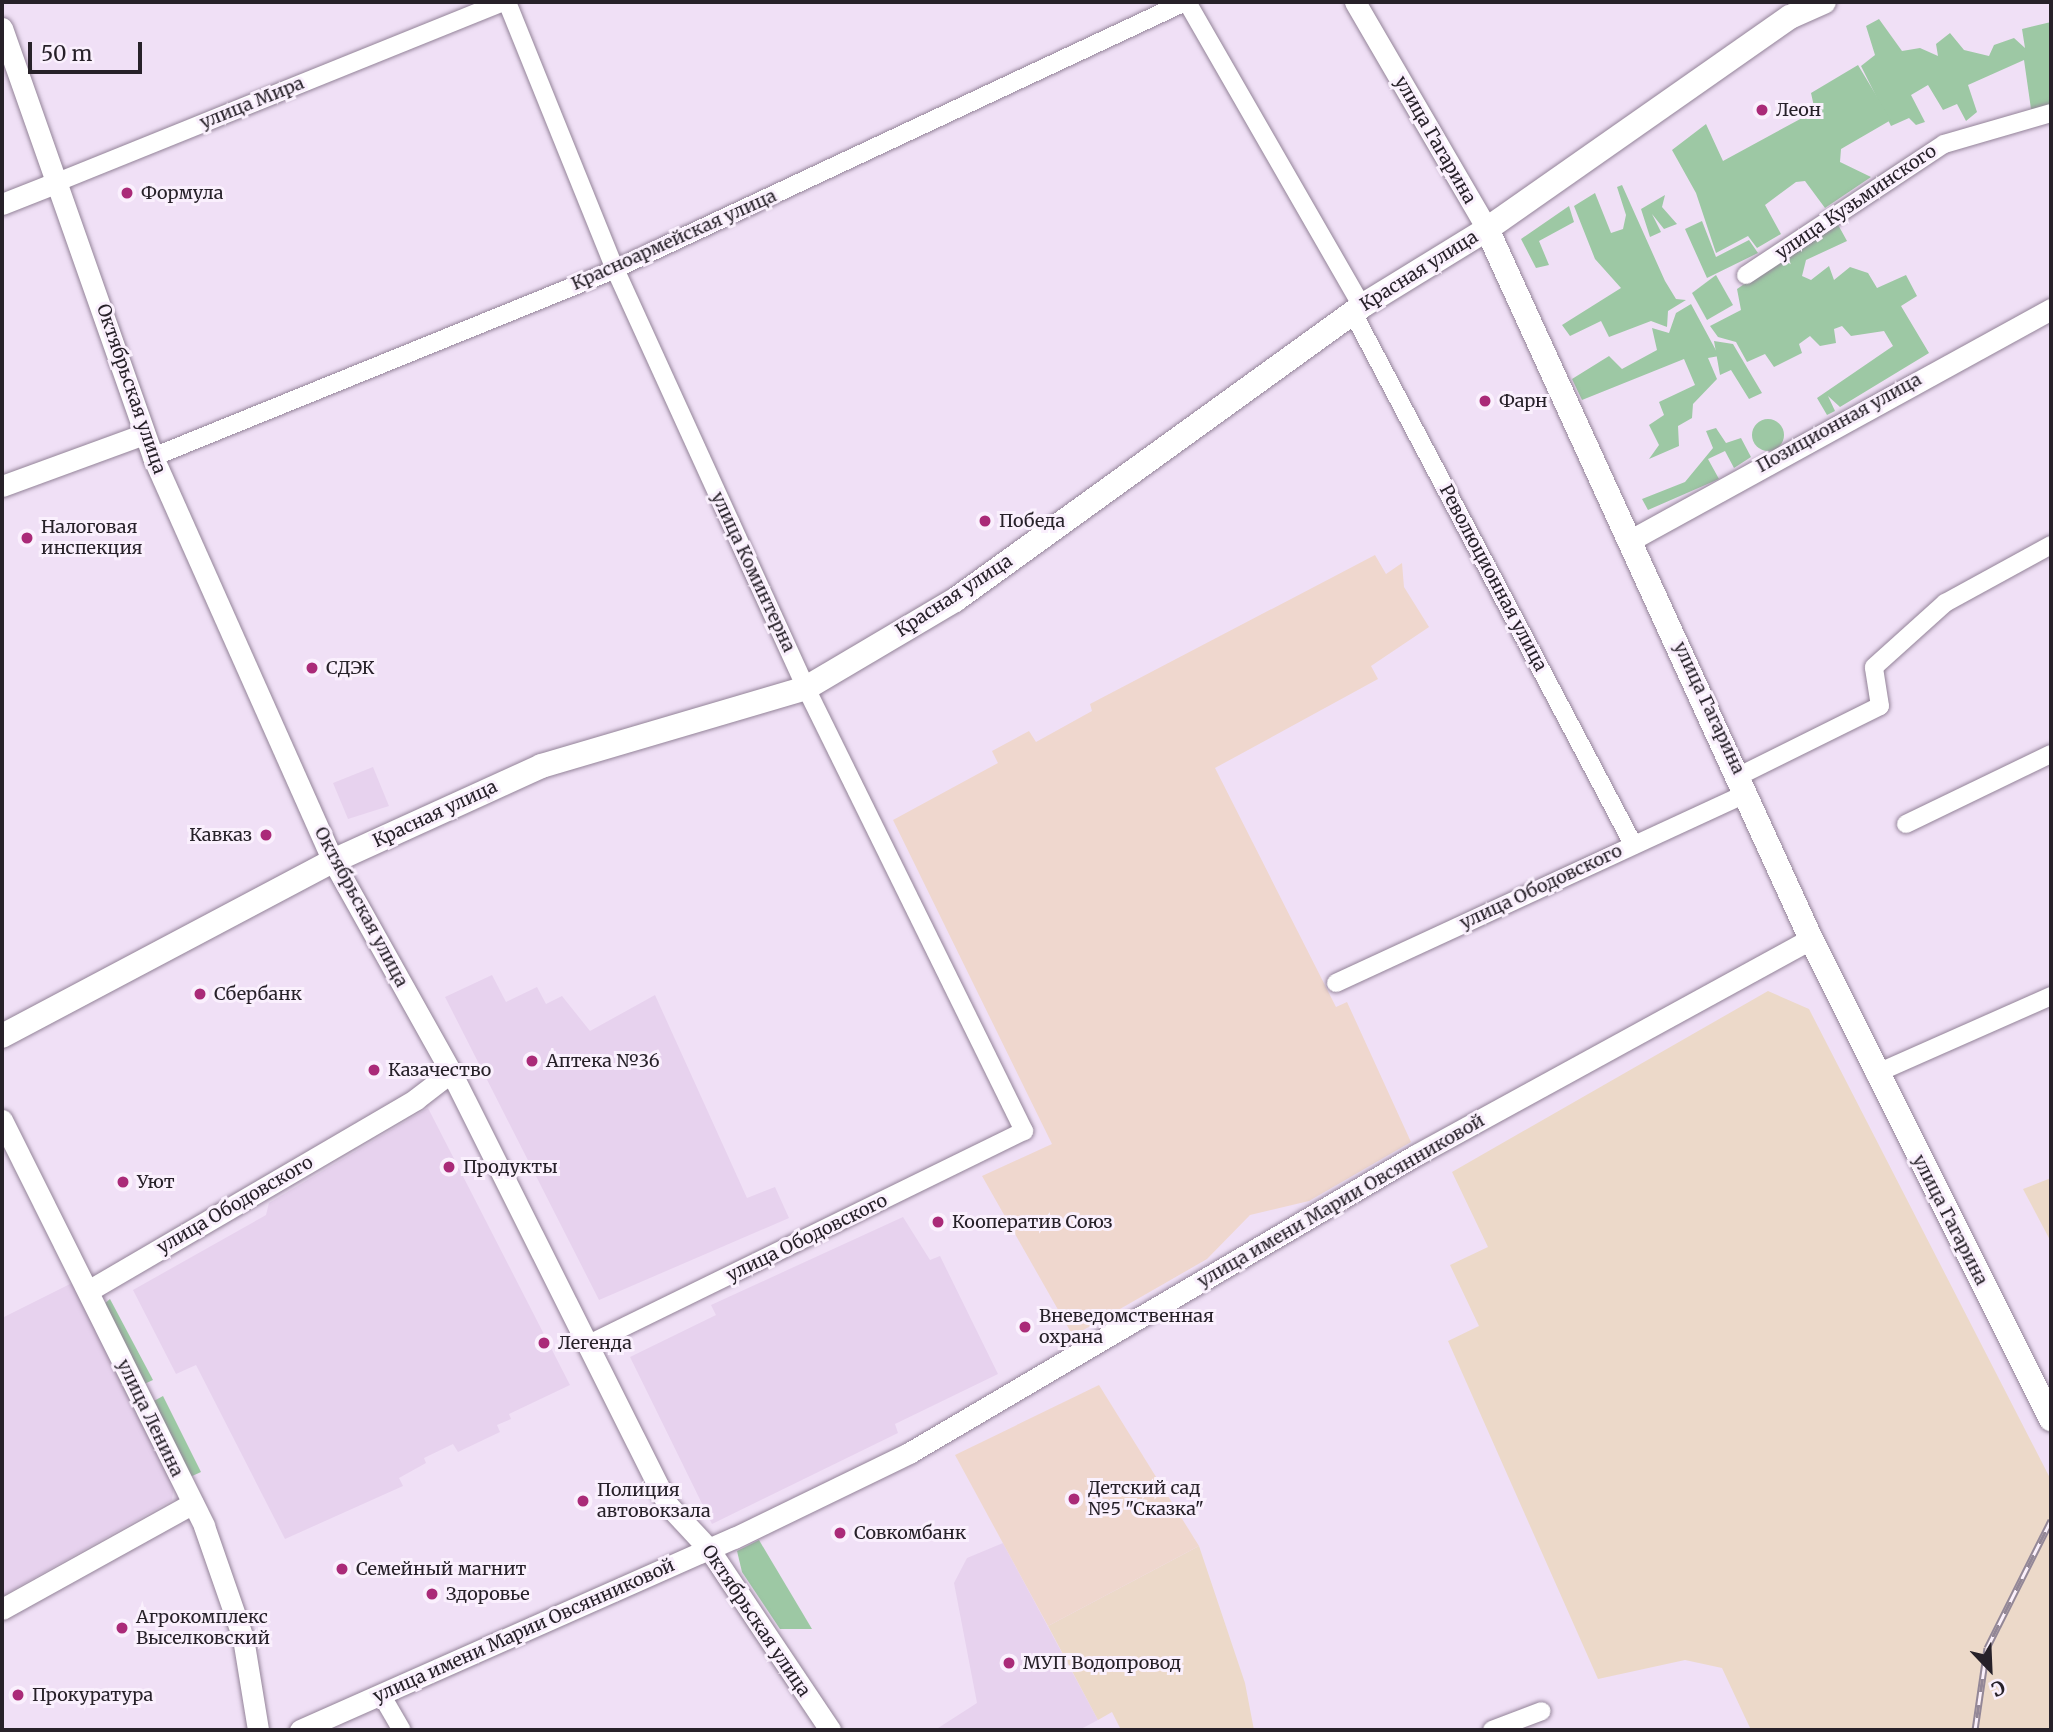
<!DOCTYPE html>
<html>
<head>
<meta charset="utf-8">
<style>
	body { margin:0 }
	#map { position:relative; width:2053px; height:1732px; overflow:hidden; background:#f0e0f6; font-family:Merriweather,serif }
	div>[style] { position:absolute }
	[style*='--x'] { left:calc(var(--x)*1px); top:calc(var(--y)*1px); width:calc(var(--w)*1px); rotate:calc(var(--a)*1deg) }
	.built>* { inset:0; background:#e7d2ee }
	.industrial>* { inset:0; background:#ecd9c9 }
	.education>* { inset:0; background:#efd7ce }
	.green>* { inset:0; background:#9dc8a4 }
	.round { border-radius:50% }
	.roads { filter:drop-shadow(0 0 2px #938398) drop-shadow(0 0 2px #938398) }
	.minor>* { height:18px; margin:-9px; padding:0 9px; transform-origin:9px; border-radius:9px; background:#fff }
	.tertiary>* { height:21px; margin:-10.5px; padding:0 10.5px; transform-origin:10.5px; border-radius:10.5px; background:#fff }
	.secondary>* { height:24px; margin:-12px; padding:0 12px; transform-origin:12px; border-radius:12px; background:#fff }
	.rail>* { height:7px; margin-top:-3.5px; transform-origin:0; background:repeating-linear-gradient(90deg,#faf0fd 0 13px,#938797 0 26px); box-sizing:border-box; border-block:2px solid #938797 }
	.dots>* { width:19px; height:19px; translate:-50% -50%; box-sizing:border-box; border:4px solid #faf0fd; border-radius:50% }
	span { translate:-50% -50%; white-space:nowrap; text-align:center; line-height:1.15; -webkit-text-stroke:6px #faf0fd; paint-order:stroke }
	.street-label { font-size:18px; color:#272129 }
	.poi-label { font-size:18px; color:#272129 }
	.left { translate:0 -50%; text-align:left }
	.right { translate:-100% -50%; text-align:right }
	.frame { position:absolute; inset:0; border:4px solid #272129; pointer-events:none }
	.north { position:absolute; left:1955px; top:1634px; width:70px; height:70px; -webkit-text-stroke:5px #faf0fd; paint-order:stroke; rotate:157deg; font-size:19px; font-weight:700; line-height:28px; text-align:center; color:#272129 }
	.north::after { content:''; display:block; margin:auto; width:24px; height:32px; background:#272129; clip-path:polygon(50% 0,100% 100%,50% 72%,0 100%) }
	.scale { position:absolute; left:28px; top:42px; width:114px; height:32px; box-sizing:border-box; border:4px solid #272129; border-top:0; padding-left:9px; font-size:21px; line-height:24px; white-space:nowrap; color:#272129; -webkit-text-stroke:5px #faf0fd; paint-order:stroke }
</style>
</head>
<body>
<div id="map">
	<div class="built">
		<i style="clip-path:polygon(373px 767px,389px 806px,348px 819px,333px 783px)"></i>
		<i style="clip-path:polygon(492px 975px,506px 1002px,537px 987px,546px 1004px,562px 996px,590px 1031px,655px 995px,747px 1198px,775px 1187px,789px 1218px,599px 1300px,445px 997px)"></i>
		<i style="clip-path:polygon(428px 1108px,570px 1385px,509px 1414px,511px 1419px,497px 1425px,500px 1432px,458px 1452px,453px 1444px,424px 1458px,426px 1463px,399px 1478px,403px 1486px,285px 1539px,196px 1365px,176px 1374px,133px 1290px,266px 1215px,269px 1203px)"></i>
		<i style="clip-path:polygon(903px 1217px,930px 1260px,940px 1256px,998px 1374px,895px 1424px,898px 1433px,712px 1524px,630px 1357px,716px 1315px,711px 1305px)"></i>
		<i style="clip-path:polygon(76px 1281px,175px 1477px,172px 1500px,2px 1596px,2px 1318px)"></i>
		<i style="clip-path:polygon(1003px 1543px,1098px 1720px,1079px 1730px,935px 1730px,977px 1703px,954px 1583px,967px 1558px)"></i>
	</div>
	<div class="industrial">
		<i style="clip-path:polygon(1768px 991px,1809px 1009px,2051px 1480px,2051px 1730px,1751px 1730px,1722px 1668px,1685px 1660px,1598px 1679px,1448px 1341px,1479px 1326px,1450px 1265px,1488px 1247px,1452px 1172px)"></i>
		<i style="clip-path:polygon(2051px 1178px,2051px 1242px,2023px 1189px)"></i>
		<i style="clip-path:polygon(1199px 1546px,1245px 1683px,1254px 1730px,1121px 1730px,1112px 1712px,1098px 1720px,1048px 1626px)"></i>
	</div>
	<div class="education">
		<i style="clip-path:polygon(1375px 555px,1386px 574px,1402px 563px,1404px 587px,1429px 627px,1371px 666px,1378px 679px,1215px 768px,1336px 1007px,1347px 1002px,1411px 1142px,1309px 1201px,1250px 1215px,1207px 1259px,1073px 1336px,982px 1176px,1052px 1144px,893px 820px,998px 763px,992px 751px,1029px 731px,1036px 742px,1092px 711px,1090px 704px)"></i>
		<i style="clip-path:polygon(1099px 1385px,1199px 1546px,1048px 1626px,955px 1455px)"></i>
	</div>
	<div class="green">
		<i style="clip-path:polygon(1879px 19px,1902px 51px,1920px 48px,1938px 56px,1936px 44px,1950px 33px,1964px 50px,1989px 56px,1994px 45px,2014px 38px,2025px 48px,2022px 29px,2051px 22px,2051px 108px,2031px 109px,2024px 60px,1968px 85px,1977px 112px,1966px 121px,1957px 104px,1943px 110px,1928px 85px,1911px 95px,1925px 122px,1916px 125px,1909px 118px,1891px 126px,1861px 66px,1875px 55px,1866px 26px)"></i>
		<i style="clip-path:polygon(1858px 65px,1891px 120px,1841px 149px,1840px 162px,1871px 177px,1825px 208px,1805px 181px,1796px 182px,1765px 205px,1781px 234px,1757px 248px,1748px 236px,1716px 253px,1696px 193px,1672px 150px,1706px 124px,1723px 161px,1815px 111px,1811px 93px)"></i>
		<i style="clip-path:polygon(1622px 185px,1665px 281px,1676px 299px,1686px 300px,1668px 311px,1667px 327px,1651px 321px,1609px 337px,1601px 321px,1570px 336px,1562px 325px,1621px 288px,1595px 259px,1574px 206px,1595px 193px,1611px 233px,1623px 229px,1626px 215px,1617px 187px)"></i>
		<i style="clip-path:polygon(1665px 195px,1662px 207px,1677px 224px,1664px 229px,1652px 214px,1661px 232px,1650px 237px,1641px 209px)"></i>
		<i style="clip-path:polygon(1569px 206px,1574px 222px,1539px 241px,1549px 265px,1536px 268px,1521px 239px)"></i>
		<i style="clip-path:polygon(1702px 221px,1716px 257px,1749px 240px,1758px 253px,1707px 278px,1685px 229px)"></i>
		<i style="clip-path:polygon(1836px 221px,1847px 241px,1806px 260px,1802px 276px,1811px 280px,1829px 266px,1834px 280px,1850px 267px,1868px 273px,1877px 288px,1906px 275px,1917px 296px,1901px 306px,1929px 353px,1840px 407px,1828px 396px,1835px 411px,1827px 415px,1817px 398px,1893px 346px,1884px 331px,1851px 336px,1842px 326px,1834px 329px,1836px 343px,1820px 346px,1810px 336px,1799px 344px,1802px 353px,1774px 367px,1765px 354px,1747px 362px,1736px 342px,1718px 337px,1710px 326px,1741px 310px,1737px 289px)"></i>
		<i style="clip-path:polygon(1716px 275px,1733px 305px,1707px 320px,1692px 293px)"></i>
		<i style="clip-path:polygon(1691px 304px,1719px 356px,1708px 358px,1717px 379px,1693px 404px,1692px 418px,1678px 426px,1679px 446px,1649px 459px,1659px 445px,1649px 425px,1664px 415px,1659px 402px,1695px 385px,1684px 359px,1582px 400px,1572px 379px,1609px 356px,1622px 369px,1657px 350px,1652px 328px,1669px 333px,1676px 313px)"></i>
		<i style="clip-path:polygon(1714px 341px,1733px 344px,1762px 393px,1749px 399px,1731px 370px,1720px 375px)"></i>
		<i class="round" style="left:1752px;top:419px;width:32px;height:32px"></i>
		<i style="clip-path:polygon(1716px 428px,1726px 443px,1741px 438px,1751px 457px,1734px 468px,1725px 451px,1708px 459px,1719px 479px,1648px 510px,1642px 499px,1685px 482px,1713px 448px,1706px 431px)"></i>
		<i style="clip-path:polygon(110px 1299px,153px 1380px,142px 1385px,104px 1304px)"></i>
		<i style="clip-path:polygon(163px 1396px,201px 1472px,190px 1477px,152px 1402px)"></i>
		<i style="clip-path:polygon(759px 1540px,812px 1629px,780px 1629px,742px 1572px,737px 1551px)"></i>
	</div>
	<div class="roads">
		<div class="minor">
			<i style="--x:507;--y:2;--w:288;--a:68"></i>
			<i style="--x:615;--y:269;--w:460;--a:65.5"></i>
			<i style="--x:806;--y:688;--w:494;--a:63.8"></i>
			<i style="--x:1024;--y:1131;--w:483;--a:153.9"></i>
			<i style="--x:1187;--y:2;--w:351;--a:60.1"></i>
			<i style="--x:60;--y:181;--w:478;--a:-22"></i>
			<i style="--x:1746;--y:275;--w:237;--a:-33.5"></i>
			<i style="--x:1944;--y:144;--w:111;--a:-16.2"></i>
			<i style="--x:1353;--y:313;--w:600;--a:62.2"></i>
			<i style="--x:153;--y:457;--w:499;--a:-22.1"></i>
			<i style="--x:615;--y:269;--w:629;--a:-25.1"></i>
			<i style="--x:1741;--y:775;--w:155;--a:-26.4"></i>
			<i style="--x:1880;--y:706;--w:39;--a:-99"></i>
			<i style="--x:1874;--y:667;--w:96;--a:-42"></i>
			<i style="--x:1945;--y:603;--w:121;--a:-28.7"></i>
			<i style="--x:1906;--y:824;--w:161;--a:-25.8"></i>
			<i style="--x:1336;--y:983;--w:453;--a:-24.8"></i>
			<i style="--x:1875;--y:1074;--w:193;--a:-23.9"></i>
			<i style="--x:382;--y:1696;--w:39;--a:60"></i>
			<i style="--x:1492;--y:1730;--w:53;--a:-20.8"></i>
		</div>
		<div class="tertiary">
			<i style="--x:1355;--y:2;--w:263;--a:59.8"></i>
			<i style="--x:2;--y:28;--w:455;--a:70.6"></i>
			<i style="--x:153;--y:457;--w:442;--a:66"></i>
			<i style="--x:333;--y:861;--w:242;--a:60.8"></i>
			<i style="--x:451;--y:1072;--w:483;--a:63.4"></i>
			<i style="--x:667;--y:1504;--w:62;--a:47"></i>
			<i style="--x:709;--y:1549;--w:218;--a:56.2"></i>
			<i style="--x:2;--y:204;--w:62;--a:-21.6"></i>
			<i style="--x:2;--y:486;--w:151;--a:-20.1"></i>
			<i style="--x:1629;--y:541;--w:482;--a:-28.8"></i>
			<i style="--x:2;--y:1120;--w:453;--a:63.5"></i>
			<i style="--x:204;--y:1526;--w:119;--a:70.8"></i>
			<i style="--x:243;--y:1638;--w:93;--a:80.7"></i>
			<i style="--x:88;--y:1291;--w:380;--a:-30.3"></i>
			<i style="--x:416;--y:1099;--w:44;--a:-37.6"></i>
			<i style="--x:2;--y:1609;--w:218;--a:-29"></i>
			<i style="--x:300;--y:1730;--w:475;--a:-23.9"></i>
			<i style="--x:734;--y:1538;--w:195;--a:-25.9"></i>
			<i style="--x:909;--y:1453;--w:588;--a:-30.45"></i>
			<i style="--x:1416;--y:1155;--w:450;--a:-28.7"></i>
		</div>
		<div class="secondary">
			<i style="--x:1487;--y:229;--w:780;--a:65.47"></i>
			<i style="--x:1811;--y:939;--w:537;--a:63.43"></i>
			<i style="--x:2;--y:1036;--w:374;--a:-27.9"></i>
			<i style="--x:333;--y:861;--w:229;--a:-24.5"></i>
			<i style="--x:541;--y:766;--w:276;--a:-16.4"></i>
			<i style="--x:806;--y:688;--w:173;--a:-30.6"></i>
			<i style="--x:955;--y:600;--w:502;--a:-35.84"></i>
			<i style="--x:1362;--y:306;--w:147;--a:-31.6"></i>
			<i style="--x:1487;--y:229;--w:370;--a:-35"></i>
			<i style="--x:1790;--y:17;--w:37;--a:-24"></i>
		</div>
	</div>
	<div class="rail">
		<i style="--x:1975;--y:1730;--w:83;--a:-81.7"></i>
		<i style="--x:1987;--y:1648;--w:143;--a:-63.4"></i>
	</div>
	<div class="dots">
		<i style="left:1762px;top:110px;background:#aa2a78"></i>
		<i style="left:127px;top:193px;background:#aa2a78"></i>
		<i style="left:1485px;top:401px;background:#aa2a78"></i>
		<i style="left:985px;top:521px;background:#aa2a78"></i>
		<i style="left:27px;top:538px;background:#aa2a78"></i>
		<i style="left:312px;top:668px;background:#aa2a78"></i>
		<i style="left:266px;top:835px;background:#aa2a78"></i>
		<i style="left:200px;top:994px;background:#aa2a78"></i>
		<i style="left:532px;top:1061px;background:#aa2a78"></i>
		<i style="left:374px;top:1070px;background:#aa2a78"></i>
		<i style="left:449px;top:1167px;background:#aa2a78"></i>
		<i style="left:123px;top:1182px;background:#aa2a78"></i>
		<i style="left:938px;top:1222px;background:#aa2a78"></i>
		<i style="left:1025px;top:1327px;background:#aa2a78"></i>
		<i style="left:544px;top:1343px;background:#aa2a78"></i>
		<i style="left:1074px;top:1499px;background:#aa2a78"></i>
		<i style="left:583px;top:1501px;background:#aa2a78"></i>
		<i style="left:840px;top:1533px;background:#aa2a78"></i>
		<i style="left:342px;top:1569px;background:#aa2a78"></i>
		<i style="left:432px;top:1594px;background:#aa2a78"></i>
		<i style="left:122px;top:1628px;background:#aa2a78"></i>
		<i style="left:1009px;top:1663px;background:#aa2a78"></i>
		<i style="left:18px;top:1695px;background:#aa2a78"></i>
	</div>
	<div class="street-label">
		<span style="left:252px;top:103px;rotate:-22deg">улица Мира</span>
		<span style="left:1435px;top:140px;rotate:60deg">улица Гагарина</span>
		<span style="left:1856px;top:202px;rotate:-34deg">улица Кузьминского</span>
		<span style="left:674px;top:240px;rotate:-24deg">Красноармейская улица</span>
		<span style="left:1419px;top:271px;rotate:-32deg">Красная улица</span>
		<span style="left:131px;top:389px;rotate:71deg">Октябрьская улица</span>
		<span style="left:1839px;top:423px;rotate:-29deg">Позиционная улица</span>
		<span style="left:753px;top:572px;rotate:65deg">улица Коминтерна</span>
		<span style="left:1493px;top:578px;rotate:62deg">Революционная улица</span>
		<span style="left:954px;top:596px;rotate:-33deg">Красная улица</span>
		<span style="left:1709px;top:708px;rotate:65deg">улица Гагарина</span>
		<span style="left:435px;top:814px;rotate:-25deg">Красная улица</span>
		<span style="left:1541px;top:887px;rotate:-25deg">улица Ободовского</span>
		<span style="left:361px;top:907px;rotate:62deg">Октябрьская улица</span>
		<span style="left:1341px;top:1201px;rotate:-30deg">улица имени Марии Овсянниковой</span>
		<span style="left:235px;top:1205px;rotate:-30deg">улица Ободовского</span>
		<span style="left:1950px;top:1220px;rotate:63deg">улица Гагарина</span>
		<span style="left:807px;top:1238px;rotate:-26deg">улица Ободовского</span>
		<span style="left:150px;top:1418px;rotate:64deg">улица Ленина</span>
		<span style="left:756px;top:1621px;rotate:56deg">Октябрьская улица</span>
		<span style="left:524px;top:1631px;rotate:-24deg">улица имени Марии Овсянниковой</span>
	</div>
	<div class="poi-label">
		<span class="left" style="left:1776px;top:110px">Леон</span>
		<span class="left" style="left:141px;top:193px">Формула</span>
		<span class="left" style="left:1499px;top:401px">Фарн</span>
		<span class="left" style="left:999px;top:521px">Победа</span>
		<span class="left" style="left:41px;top:538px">Налоговая<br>инспекция</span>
		<span class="left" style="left:326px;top:668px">СДЭК</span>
		<span class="right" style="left:252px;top:835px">Кавказ</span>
		<span class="left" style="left:214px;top:994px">Сбербанк</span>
		<span class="left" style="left:546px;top:1061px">Аптека №36</span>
		<span class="left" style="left:388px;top:1070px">Казачество</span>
		<span class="left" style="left:463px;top:1167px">Продукты</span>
		<span class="left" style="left:137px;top:1182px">Уют</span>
		<span class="left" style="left:952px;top:1222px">Кооператив Союз</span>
		<span class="left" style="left:1039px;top:1327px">Вневедомственная<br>охрана</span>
		<span class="left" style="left:558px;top:1343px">Легенда</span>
		<span class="left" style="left:1088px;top:1499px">Детский сад<br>№5 "Сказка"</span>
		<span class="left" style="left:597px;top:1501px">Полиция<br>автовокзала</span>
		<span class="left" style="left:854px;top:1533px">Совкомбанк</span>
		<span class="left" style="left:356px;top:1569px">Семейный магнит</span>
		<span class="left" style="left:446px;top:1594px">Здоровье</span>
		<span class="left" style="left:136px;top:1628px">Агрокомплекс<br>Выселковский</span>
		<span class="left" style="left:1023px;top:1663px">МУП Водопровод</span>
		<span class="left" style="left:32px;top:1695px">Прокуратура</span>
	</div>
	<div class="frame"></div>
	<div class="north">С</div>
	<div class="scale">50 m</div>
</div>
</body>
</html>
